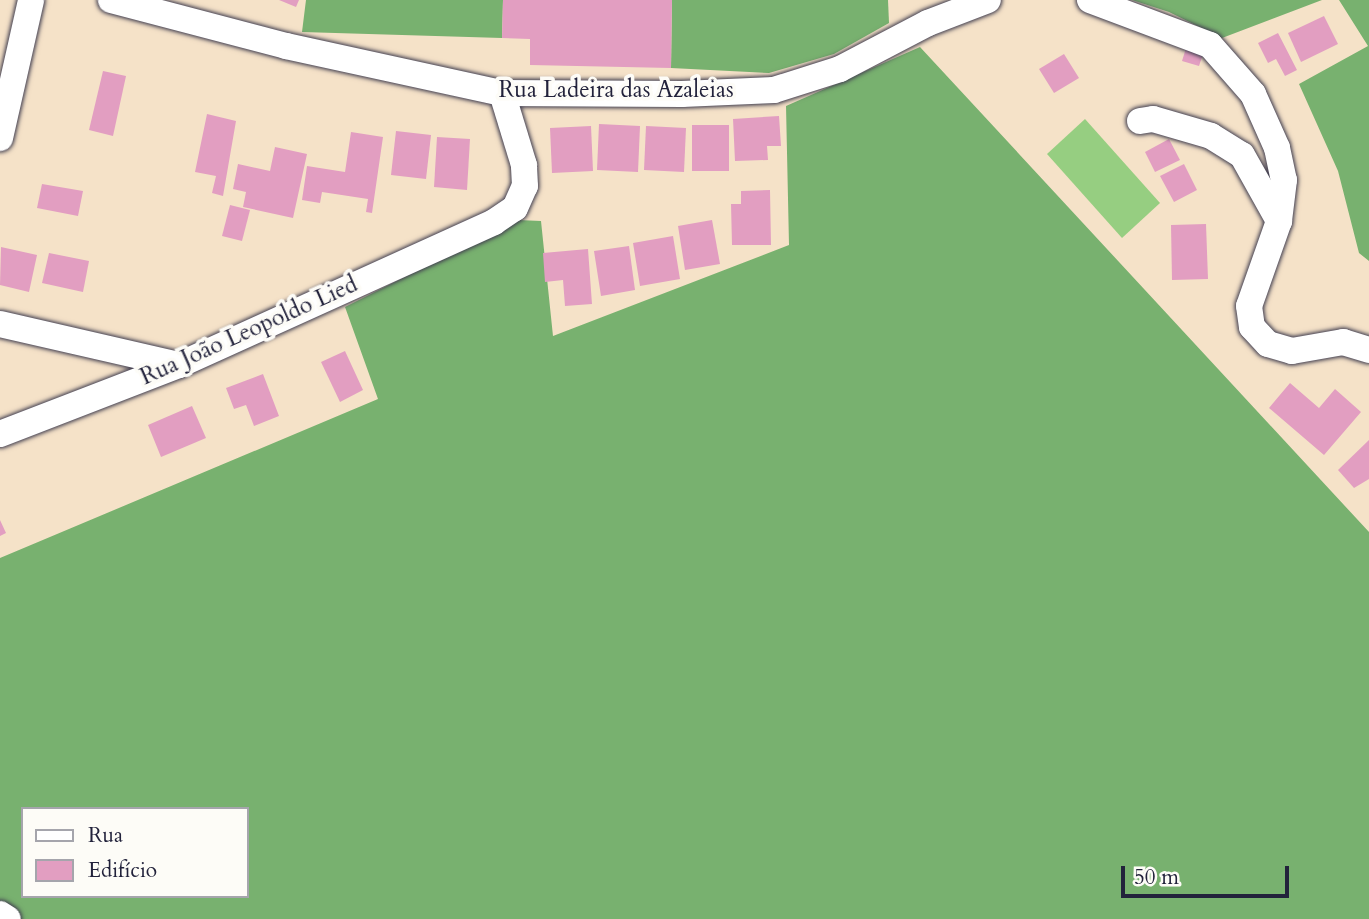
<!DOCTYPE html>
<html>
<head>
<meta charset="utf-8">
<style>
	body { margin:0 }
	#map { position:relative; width:1369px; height:919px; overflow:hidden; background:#f5e2c8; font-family:Cardo,serif }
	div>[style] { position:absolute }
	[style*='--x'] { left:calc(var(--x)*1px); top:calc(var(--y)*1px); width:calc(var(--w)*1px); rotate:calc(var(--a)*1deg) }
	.green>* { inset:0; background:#96ce81 }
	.forest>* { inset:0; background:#78b16f }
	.building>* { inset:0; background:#e29ec1 }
	.roads { filter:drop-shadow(0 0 2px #423f50) drop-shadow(0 0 2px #423f50) }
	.minor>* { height:26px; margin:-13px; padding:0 13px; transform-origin:13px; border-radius:13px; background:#fff }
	span { translate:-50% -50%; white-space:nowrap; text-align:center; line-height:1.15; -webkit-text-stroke:7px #fdfcf7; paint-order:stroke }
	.street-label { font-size:23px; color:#22223b }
	.legend { position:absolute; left:21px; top:807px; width:228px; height:91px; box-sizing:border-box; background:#fdfcf7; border:2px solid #a5a5ac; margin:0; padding:9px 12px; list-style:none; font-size:21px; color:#22223b }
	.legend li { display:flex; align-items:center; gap:14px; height:35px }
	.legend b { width:35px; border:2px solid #a5a5ac }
	.scale { position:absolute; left:1121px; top:866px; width:168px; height:32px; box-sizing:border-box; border:4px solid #22223b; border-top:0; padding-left:9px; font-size:21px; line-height:24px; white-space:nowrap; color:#22223b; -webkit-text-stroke:5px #fdfcf7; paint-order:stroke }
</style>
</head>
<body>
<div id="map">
	<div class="green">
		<i style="clip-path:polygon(1085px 119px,1160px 203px,1122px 238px,1047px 154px)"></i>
	</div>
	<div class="forest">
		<i style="clip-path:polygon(306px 0,503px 0,502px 38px,302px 32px)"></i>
		<i style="clip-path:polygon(672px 0,888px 0,889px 23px,834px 54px,769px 73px,671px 68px)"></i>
		<i style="clip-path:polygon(1132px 0,1322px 0,1222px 38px,1169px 12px)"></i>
		<i style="clip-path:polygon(1339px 0,1369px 0,1369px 261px,1359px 253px,1338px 171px,1299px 84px,1368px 46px)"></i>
		<i style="clip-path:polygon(evenodd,920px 47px,1369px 532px,1369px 919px,0 919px,0 558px,378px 399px,345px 307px,518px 220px,541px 221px,553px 336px,789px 245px,786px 106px,920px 47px,23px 809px,247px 809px,247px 896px,23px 896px,23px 809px)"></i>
	</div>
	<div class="building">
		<i style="clip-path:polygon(279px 0,299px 0,296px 7px)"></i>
		<i style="clip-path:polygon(503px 0,672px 0,671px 68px,530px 65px,530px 39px,502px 38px)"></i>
		<i style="clip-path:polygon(1324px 16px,1338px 44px,1301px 62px,1288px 33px)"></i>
		<i style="clip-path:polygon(1278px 33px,1297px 70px,1285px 76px,1276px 59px,1268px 63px,1258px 43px)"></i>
		<i style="clip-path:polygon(1188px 42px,1205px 48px,1199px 66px,1182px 61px)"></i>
		<i style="clip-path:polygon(1064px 54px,1079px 78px,1054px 93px,1039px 69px)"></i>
		<i style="clip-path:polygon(103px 71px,126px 76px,113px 136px,89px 130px)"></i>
		<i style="clip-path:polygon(207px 114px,236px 121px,223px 196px,212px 193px,216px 176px,195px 172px)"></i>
		<i style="clip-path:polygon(779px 116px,781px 146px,767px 146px,768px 160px,735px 161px,733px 119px)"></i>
		<i style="clip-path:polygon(599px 124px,640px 126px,638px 172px,597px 170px)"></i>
		<i style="clip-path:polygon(692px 125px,729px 125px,729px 171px,692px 171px)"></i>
		<i style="clip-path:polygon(591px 126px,593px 171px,552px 173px,550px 128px)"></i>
		<i style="clip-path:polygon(646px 126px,686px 128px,684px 172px,644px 170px)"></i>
		<i style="clip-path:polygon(396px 131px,431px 135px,426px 179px,391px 175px)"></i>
		<i style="clip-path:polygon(351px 132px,383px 137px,372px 213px,366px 212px,368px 199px,322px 192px,320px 203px,302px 200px,307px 166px,345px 172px)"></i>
		<i style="clip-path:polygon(437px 137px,470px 139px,467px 190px,434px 187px)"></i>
		<i style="clip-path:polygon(1169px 139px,1180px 160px,1155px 172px,1145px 152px)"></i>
		<i style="clip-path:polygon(275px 147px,307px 154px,293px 218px,243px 207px,246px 192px,233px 189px,238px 164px,270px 171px)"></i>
		<i style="clip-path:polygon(1184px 164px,1197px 190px,1174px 202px,1160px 176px)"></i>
		<i style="clip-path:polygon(42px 184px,83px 191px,78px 216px,37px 208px)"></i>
		<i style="clip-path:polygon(770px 190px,771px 245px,732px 245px,731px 204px,741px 204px,741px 191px)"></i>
		<i style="clip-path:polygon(230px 205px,250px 210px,242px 241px,222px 236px)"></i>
		<i style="clip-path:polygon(712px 220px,720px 264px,685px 270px,678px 226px)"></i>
		<i style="clip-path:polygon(1206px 224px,1208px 279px,1172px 280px,1171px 225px)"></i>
		<i style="clip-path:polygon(673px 236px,680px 279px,640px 286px,633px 243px)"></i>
		<i style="clip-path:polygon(629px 246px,635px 290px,601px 296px,594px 251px)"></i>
		<i style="clip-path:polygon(1px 247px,37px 255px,29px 292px,0 285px)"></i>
		<i style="clip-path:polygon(588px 249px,592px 304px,565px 306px,563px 280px,545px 282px,543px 253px)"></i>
		<i style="clip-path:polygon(49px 253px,89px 261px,83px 292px,42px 283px)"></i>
		<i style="clip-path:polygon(345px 351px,363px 390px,340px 402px,321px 362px)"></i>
		<i style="clip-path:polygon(263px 374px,279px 416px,254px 426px,246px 405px,234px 409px,226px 388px)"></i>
		<i style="clip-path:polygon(1290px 383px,1319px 408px,1335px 389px,1361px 412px,1324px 455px,1269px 408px)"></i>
		<i style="clip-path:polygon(192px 406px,206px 438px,161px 457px,148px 425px)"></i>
		<i style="clip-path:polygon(1369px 440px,1369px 479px,1354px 488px,1338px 470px)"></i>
		<i style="clip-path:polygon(0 520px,6px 533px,0 536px)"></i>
	</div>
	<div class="roads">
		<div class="minor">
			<i style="--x:111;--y:0;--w:181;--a:14.7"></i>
			<i style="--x:286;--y:46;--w:221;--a:12.3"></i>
			<i style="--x:502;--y:93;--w:180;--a:0.3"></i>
			<i style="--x:682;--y:94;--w:92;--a:-2.5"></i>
			<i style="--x:774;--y:90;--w:69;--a:-17.7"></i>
			<i style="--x:840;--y:69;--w:99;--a:-27.6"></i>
			<i style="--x:928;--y:23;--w:64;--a:-21"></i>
			<i style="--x:1090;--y:0;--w:128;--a:20.6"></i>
			<i style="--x:1210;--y:45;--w:65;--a:48.7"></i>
			<i style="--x:1253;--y:94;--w:59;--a:66"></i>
			<i style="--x:1277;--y:148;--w:33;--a:78"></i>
			<i style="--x:1284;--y:180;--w:41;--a:97"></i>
			<i style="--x:1279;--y:221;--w:90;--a:109.4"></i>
			<i style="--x:1249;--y:306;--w:21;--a:82"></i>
			<i style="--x:1252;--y:327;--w:23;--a:47"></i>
			<i style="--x:1268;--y:344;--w:25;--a:16"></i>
			<i style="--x:1292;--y:351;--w:52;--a:-10"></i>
			<i style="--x:1343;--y:342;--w:27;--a:17"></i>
			<i style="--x:1140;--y:121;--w:13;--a:-9"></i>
			<i style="--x:1153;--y:119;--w:60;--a:16.3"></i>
			<i style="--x:1211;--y:136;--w:36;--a:32"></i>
			<i style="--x:1242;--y:155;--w:76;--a:60.7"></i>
			<i style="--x:0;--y:138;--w:141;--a:-77.3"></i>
			<i style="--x:0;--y:324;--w:184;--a:12.9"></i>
			<i style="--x:0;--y:434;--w:192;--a:-21.1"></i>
			<i style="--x:179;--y:365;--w:346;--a:-24.4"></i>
			<i style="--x:494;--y:222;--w:25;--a:-34"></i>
			<i style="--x:515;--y:208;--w:24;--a:-66"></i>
			<i style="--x:525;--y:186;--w:21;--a:-93"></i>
			<i style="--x:524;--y:165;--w:75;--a:-107"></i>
			<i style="--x:0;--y:914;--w:9;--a:32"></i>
		</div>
	</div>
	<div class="street-label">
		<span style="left:616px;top:90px">Rua Ladeira das Azaleias</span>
		<span style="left:249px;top:331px;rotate:-24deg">Rua João Leopoldo Lied</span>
	</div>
	<ul class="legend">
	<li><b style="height:9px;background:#fff"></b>Rua</li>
	<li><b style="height:19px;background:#e29ec1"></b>Edifício</li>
	</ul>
	<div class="scale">50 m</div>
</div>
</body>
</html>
